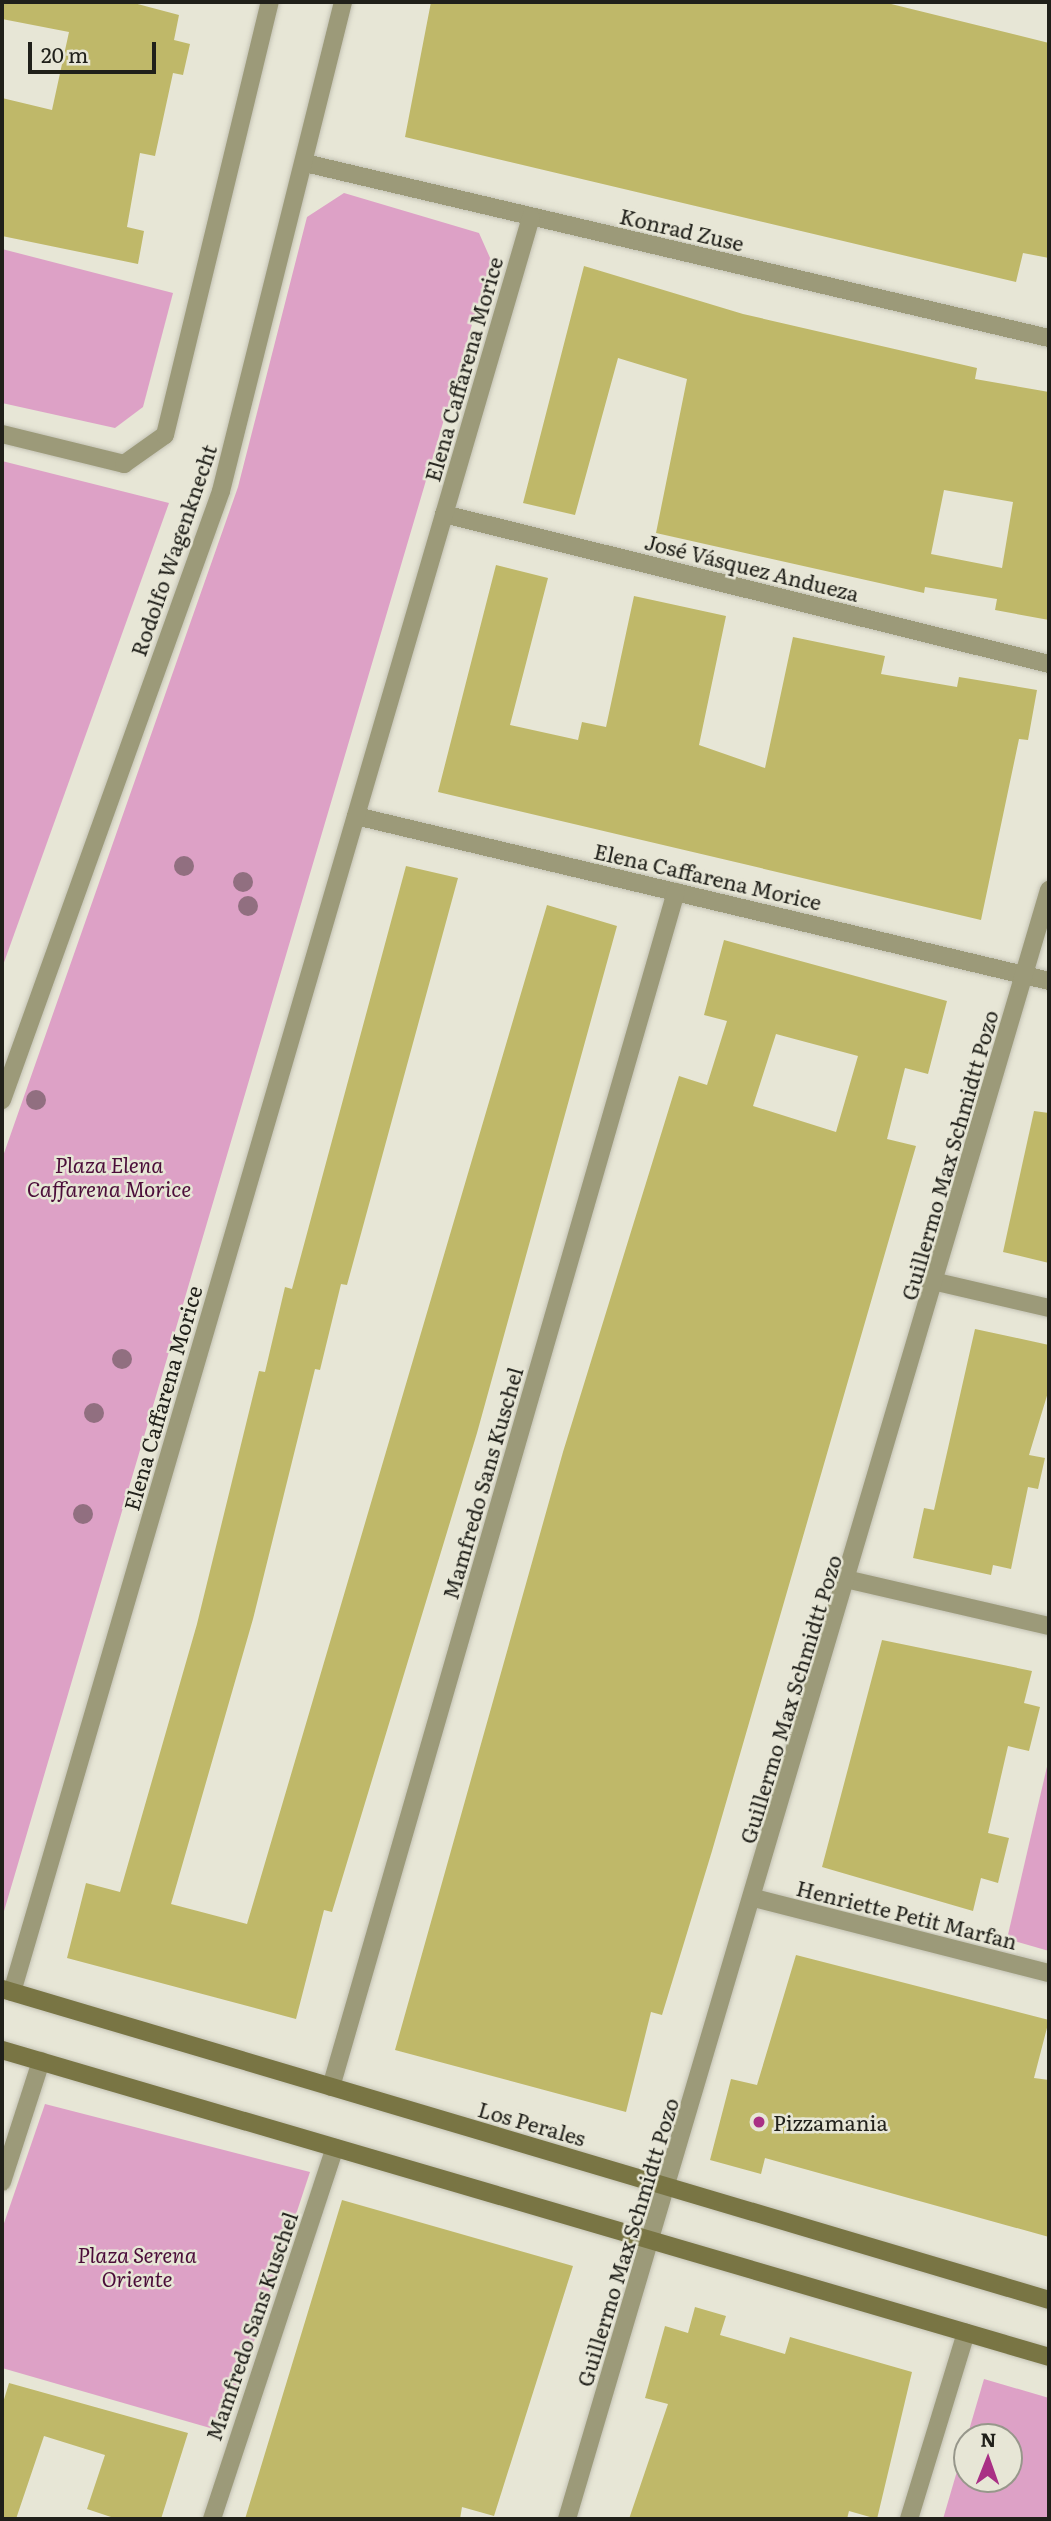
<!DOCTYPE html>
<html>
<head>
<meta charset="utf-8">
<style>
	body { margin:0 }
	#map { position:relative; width:1051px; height:2521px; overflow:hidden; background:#e7e6d6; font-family:Literata,serif }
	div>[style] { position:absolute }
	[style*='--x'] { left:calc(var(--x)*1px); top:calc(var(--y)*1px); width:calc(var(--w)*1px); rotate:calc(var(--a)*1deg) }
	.green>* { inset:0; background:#dda1c6 }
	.building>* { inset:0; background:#bfb869 }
	.roads { filter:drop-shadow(0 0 2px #c3c2b4) drop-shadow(0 0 2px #c3c2b4) }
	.street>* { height:18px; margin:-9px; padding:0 9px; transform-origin:9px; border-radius:9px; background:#9c9a79 }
	.secondary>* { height:18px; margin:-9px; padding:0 9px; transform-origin:9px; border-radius:9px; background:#797544 }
	.trees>* { width:20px; height:20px; margin:-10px; border-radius:50%; background:#916f80 }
	.dots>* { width:19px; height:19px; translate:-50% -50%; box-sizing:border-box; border:4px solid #e7e6d6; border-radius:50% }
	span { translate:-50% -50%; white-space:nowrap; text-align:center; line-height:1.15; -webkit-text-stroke:5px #e7e6d6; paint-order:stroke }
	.street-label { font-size:21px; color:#20201a }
	.park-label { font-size:21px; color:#4b0d39; font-style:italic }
	.poi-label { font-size:21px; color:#20201a }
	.left { translate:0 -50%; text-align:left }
	.frame { position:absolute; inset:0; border:4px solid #20201a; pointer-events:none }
	.north { position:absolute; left:953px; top:2423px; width:70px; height:70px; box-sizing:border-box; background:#e7e6d6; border:2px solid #97978b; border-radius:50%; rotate:1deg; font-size:19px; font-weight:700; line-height:28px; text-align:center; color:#20201a }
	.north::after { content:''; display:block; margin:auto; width:24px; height:32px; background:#a93085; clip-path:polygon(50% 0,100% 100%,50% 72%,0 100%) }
	.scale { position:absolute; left:28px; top:42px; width:128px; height:32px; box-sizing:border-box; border:4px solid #20201a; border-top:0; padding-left:9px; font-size:21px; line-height:24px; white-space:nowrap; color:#20201a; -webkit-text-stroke:5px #e7e6d6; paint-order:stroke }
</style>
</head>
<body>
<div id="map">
	<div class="green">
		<i style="clip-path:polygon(344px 193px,479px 233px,491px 260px,2px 1918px,2px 1159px,238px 487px,307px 217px)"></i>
		<i style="clip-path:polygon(2px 249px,173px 293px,143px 407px,115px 428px,2px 403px)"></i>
		<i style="clip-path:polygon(2px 461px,169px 503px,2px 968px)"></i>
		<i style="clip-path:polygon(1049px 1758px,1049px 1951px,1007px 1939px)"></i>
		<i style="clip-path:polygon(45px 2104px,310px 2172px,224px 2432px,2px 2368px,2px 2229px)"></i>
		<i style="clip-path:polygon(evenodd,984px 2379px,1049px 2398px,1049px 2519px,943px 2519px,984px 2379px,1009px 2437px,1009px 2479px,967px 2479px,967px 2437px,1009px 2437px)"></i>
	</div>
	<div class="building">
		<i style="clip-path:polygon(2px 2px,130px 2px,179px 15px,174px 40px,190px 44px,183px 75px,173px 73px,155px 156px,140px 153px,127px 227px,144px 231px,138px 264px,2px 236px,2px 98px,52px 110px,69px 32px,2px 19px)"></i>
		<i style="clip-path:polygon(431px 2px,883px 2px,1049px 43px,1049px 258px,1023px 253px,1016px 282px,405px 137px)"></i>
		<i style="clip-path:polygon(evenodd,584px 266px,743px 314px,977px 368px,975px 379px,1049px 392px,1049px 620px,995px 610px,997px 599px,925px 587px,924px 593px,656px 533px,687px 379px,618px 358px,575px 515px,523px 503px,584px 266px,944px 490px,1013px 502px,1002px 568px,931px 554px,944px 490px)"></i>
		<i style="clip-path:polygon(496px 565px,548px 578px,510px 725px,578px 740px,582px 722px,606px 727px,634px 596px,726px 616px,699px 745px,765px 768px,793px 637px,885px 656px,881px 674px,957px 687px,959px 677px,1037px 690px,1028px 740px,1019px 739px,981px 920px,438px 792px)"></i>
		<i style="clip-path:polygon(406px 866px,458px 878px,347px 1285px,341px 1284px,320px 1370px,315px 1369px,253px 1619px,171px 1904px,247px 1924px,547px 905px,617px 926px,477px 1433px,332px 1912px,324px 1910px,296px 2019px,67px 1958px,86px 1883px,120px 1892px,197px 1624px,259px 1371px,265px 1372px,285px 1287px,292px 1289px)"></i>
		<i style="clip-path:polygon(evenodd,724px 940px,947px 1001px,928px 1074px,905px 1068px,887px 1139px,916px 1146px,712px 1851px,662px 2015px,651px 2012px,626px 2112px,395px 2050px,563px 1452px,679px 1076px,707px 1085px,727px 1021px,704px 1015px,724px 940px,776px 1034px,858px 1056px,836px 1132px,753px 1106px,776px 1034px)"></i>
		<i style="clip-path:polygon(1034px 1111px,1049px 1113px,1049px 1263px,1003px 1252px)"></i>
		<i style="clip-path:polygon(975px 1329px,1049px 1345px,1049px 1389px,1029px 1455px,1045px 1458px,1038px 1489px,1028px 1487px,1011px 1569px,993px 1565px,991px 1575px,913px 1558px,924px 1508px,934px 1510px)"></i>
		<i style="clip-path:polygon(882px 1640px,1032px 1671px,1024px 1703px,1040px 1707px,1029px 1751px,1008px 1746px,988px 1833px,1009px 1838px,998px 1883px,981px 1878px,973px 1911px,822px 1867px)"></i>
		<i style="clip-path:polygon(796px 1955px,1049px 2020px,1034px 2078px,1049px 2080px,1049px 2237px,765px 2158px,761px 2174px,710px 2160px,731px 2079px,757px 2085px)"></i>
		<i style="clip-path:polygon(342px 2200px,573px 2266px,494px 2516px,462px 2507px,460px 2519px,245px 2519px)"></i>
		<i style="clip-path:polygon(695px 2307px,726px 2316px,720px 2335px,785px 2354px,790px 2337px,912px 2372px,877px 2519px,849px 2511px,847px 2519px,629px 2519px,668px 2404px,645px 2398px,665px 2326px,688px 2333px)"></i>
		<i style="clip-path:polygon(9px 2383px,188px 2433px,161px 2519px,117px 2519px,87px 2509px,105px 2455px,44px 2436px,16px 2519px,2px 2519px,2px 2406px)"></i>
	</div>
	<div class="roads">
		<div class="street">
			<i style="--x:305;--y:163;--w:764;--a:13.24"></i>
			<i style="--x:2;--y:434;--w:126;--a:13.8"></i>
			<i style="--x:124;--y:464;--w:50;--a:-35.3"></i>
			<i style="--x:165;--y:435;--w:446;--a:-76.4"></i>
			<i style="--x:444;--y:514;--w:623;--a:13.92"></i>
			<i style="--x:356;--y:816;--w:712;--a:13.39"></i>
			<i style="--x:2;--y:1100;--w:647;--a:-70.22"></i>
			<i style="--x:221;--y:491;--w:504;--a:-75.99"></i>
			<i style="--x:937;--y:1282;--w:115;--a:13.1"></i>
			<i style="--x:850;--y:1580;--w:204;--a:13"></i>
			<i style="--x:754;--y:1898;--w:304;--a:14.3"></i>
			<i style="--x:12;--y:1992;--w:1849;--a:-73.7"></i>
			<i style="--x:331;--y:2087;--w:1244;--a:-73.9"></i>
			<i style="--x:2;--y:2182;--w:127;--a:-72.1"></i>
			<i style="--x:212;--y:2519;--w:391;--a:-71.7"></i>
			<i style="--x:567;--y:2519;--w:1699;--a:-73.52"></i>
			<i style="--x:909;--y:2519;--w:195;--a:-73"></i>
		</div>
		<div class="secondary">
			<i style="--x:2;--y:1989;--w:1092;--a:16.54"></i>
			<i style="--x:2;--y:2050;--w:1091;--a:16.34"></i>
		</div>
	</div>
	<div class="trees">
		<i style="left:184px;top:866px"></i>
		<i style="left:243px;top:882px"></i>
		<i style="left:248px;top:906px"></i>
		<i style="left:36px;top:1100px"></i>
		<i style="left:122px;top:1359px"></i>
		<i style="left:94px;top:1413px"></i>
		<i style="left:83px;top:1514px"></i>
	</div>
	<div class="dots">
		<i style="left:759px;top:2122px;background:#a93085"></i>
	</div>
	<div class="street-label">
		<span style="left:682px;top:229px;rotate:13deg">Konrad Zuse</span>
		<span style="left:463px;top:369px;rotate:-74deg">Elena Caffarena Morice</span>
		<span style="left:173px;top:550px;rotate:-71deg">Rodolfo Wagenknecht</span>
		<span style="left:752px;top:567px;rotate:14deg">José Vásquez Andueza</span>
		<span style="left:708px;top:876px;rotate:13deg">Elena Caffarena Morice</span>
		<span style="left:949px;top:1155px;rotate:-74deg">Guillermo Max Schmidtt Pozo</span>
		<span style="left:162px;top:1398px;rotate:-74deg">Elena Caffarena Morice</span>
		<span style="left:482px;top:1483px;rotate:-74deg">Mamfredo Sans Kuschel</span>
		<span style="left:790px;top:1699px;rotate:-73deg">Guillermo Max Schmidtt Pozo</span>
		<span style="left:907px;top:1914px;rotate:14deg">Henriette Petit Marfan</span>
		<span style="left:532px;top:2123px;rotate:16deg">Los Perales</span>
		<span style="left:627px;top:2242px;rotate:-73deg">Guillermo Max Schmidtt Pozo</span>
		<span style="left:251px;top:2326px;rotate:-71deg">Mamfredo Sans Kuschel</span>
	</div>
	<div class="park-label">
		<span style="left:109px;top:1176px">Plaza Elena<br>Caffarena Morice</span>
		<span style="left:137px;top:2266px">Plaza Serena<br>Oriente</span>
	</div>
	<div class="poi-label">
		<span class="left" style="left:773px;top:2122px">Pizzamania</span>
	</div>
	<div class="frame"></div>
	<div class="north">N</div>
	<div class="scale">20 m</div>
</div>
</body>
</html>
